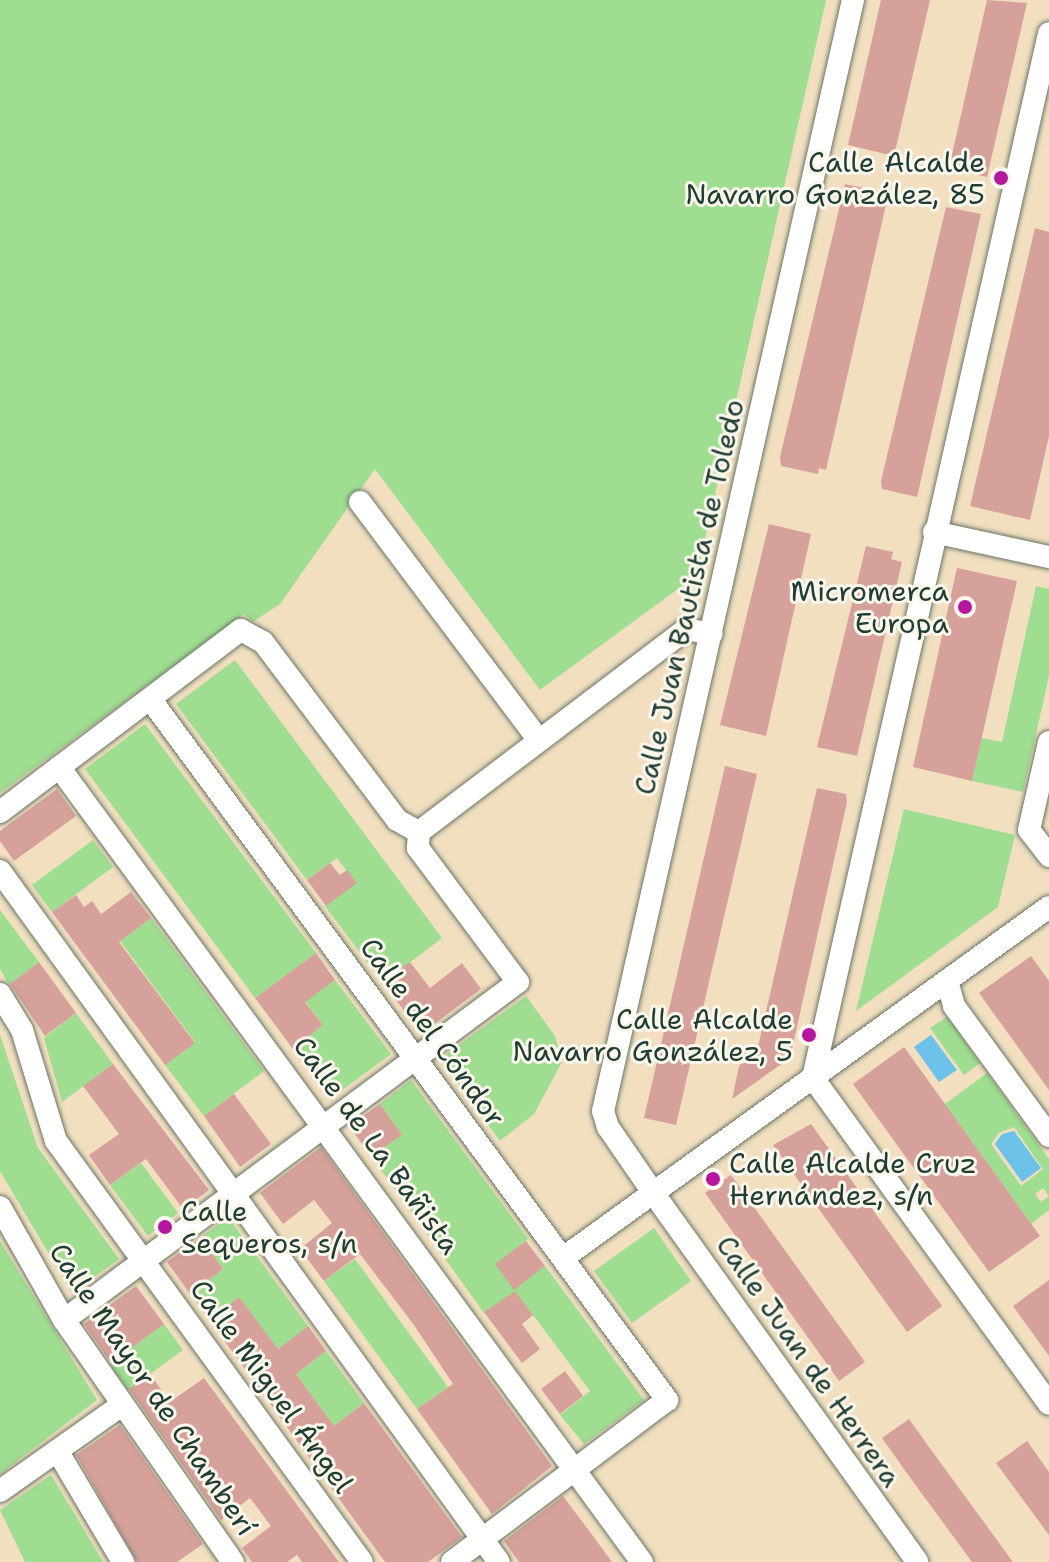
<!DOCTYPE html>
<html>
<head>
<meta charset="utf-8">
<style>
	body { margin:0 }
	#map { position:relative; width:1049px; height:1562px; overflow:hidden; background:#f1dfc0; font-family:"Shantell Sans",sans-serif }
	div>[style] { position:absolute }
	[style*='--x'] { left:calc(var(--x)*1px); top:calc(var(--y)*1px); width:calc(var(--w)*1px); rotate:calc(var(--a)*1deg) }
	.green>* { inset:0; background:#9fdd91 }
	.water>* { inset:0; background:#6cc2e9 }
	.building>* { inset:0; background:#d6a19b }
	.roads { filter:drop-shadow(0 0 2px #687665) drop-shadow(0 0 2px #687665) }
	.minor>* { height:22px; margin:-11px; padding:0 11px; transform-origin:11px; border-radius:11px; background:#fff }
	.dots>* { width:22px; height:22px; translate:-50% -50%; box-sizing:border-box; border:4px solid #fbf7ec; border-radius:50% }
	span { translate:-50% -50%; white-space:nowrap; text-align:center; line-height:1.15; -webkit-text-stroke:6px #fbf7ec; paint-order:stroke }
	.poi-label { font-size:28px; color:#1f3d34 }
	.right { translate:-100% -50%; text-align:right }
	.left { translate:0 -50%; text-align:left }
	.street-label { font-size:28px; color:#1f3d34 }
</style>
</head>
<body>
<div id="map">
	<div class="green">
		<i style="clip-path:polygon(0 0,826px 0,697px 575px,540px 690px,375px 469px,280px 604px,253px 622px,244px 614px,0 793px)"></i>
		<i style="clip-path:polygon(1036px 586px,1049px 589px,1049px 676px,1023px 792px,972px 781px,981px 738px,1002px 742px)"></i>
		<i style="clip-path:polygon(235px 660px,442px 938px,383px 983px,325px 906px,356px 883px,337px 858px,307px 880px,176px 704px)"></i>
		<i style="clip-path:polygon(145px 724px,316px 953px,255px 998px,85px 769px)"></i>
		<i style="clip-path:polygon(904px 809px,1015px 835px,998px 907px,856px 1011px)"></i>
		<i style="clip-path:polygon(93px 840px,113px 867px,52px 912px,32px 885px)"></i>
		<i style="clip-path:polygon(0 910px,39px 962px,9px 985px,0 969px)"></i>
		<i style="clip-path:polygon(151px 918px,264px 1071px,204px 1116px,165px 1065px,195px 1042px,120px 941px)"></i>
		<i style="clip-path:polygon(335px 980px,391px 1054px,330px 1099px,293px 1049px,323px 1025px,305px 1001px)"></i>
		<i style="clip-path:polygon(526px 996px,555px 1036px,562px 1062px,534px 1114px,500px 1141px,440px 1059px)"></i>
		<i style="clip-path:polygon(76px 1013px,113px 1064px,62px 1102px,44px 1038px)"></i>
		<i style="clip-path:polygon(947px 1017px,980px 1063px,964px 1075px,930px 1028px)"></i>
		<i style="clip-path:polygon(0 1035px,38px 1148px,119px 1259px,72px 1293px,0 1171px)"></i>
		<i style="clip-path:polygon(evenodd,987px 1073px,1049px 1159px,1049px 1196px,1043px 1188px,1035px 1194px,1041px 1202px,1049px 1196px,1049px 1210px,1031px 1224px,945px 1104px,987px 1073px,1014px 1127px,1043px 1169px,1021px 1186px,991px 1144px,999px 1133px,1014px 1127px)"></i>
		<i style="clip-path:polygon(411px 1080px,528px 1239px,496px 1264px,514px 1289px,545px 1266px,644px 1400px,584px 1444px,560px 1415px,590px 1391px,515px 1291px,484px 1313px,371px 1156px,402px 1135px,380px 1104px)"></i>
		<i style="clip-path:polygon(141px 1163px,178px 1213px,148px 1236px,110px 1185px)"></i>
		<i style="clip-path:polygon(228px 1217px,308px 1326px,278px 1349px,239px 1298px,210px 1321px,190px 1294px,223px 1269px,200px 1238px)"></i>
		<i style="clip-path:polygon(654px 1228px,691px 1281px,632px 1323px,594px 1271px)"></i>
		<i style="clip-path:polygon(0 1241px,97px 1400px,0 1474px)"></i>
		<i style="clip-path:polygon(355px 1259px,448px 1387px,417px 1409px,324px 1281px)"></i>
		<i style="clip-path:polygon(164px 1324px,183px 1350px,128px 1390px,110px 1364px)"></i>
		<i style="clip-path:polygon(326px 1351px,364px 1403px,334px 1426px,296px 1374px)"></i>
		<i style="clip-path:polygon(51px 1475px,79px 1521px,103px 1562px,25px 1562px,0 1510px)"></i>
	</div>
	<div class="water">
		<i style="clip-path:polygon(931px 1035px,957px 1070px,939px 1082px,914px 1047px)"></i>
		<i style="clip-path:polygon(1014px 1131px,1041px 1168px,1022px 1182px,995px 1144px,1002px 1134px)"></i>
	</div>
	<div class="building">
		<i style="clip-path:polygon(881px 0,930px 0,894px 156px,848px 145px)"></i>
		<i style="clip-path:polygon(987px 0,1027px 3px,987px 177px,949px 168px)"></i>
		<i style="clip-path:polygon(845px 184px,882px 192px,880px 198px,887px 200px,826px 470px,819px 468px,818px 474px,781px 466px,780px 457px)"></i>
		<i style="clip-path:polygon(946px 207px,981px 214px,917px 497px,882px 489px,881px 481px)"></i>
		<i style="clip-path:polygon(1035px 228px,1049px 232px,1049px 436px,1030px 520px,970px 506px)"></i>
		<i style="clip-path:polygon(769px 524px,811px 534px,766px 736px,720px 725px)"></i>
		<i style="clip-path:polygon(866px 546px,893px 552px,891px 559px,902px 562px,857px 756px,817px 747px)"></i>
		<i style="clip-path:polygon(957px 568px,1017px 581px,972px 781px,913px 767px)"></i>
		<i style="clip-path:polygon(725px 766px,757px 774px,676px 1125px,644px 1118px)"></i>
		<i style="clip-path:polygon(817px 788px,846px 794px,847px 802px,790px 1058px,732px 1099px,743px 1048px,757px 1051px)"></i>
		<i style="clip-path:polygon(57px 789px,76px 816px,14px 861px,0 841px,0 831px)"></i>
		<i style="clip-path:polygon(330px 863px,340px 875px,347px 870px,357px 883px,326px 906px,307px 880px)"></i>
		<i style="clip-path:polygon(131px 892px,151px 918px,119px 942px,195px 1043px,165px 1065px,52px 912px,76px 895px,84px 907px,92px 901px,101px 914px)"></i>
		<i style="clip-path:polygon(316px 953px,335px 980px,305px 1002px,323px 1025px,293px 1049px,255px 998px)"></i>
		<i style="clip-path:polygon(1031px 956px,1049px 981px,1049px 1090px,979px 993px)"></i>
		<i style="clip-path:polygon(39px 962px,76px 1013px,45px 1036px,10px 984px)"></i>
		<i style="clip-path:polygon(410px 962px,430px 988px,462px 963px,481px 989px,421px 1034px,383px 982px)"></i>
		<i style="clip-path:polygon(904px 1047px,1040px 1236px,989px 1272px,853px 1084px)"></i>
		<i style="clip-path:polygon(113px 1064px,209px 1190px,183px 1209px,146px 1159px,110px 1185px,89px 1155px,119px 1134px,83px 1086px)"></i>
		<i style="clip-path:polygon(234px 1094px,271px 1144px,240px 1167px,204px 1116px)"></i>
		<i style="clip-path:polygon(380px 1104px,402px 1135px,376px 1153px,370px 1144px,365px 1148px,349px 1126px)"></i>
		<i style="clip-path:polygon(811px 1124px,942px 1306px,907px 1332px,773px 1145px)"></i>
		<i style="clip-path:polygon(321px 1147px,552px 1466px,492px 1514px,417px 1409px,453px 1384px,414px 1325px,360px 1254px,324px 1281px,300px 1249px,332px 1223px,314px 1200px,283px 1224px,260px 1193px)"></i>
		<i style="clip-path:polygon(731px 1175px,865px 1362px,839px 1381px,705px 1193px)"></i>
		<i style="clip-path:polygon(200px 1238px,223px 1269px,190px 1294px,167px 1262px)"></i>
		<i style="clip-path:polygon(526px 1241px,545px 1266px,514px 1290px,495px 1264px)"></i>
		<i style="clip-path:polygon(1049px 1280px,1049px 1356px,1013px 1306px)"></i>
		<i style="clip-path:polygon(136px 1286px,164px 1324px,111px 1363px,84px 1324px)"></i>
		<i style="clip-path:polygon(515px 1291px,533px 1315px,522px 1324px,540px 1349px,522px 1363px,484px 1312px)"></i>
		<i style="clip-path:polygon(239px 1297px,278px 1349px,308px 1326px,326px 1351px,296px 1374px,334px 1426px,364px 1403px,462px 1537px,428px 1562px,385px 1562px,210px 1321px)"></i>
		<i style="clip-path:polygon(565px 1371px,583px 1396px,560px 1414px,541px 1389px)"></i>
		<i style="clip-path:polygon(150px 1374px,170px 1402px,204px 1378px,339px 1562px,302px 1562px,297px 1555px,287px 1562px,252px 1562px,242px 1548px,271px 1526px,250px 1498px,221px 1520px,129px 1389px)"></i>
		<i style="clip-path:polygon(909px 1419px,929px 1447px,1013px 1562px,972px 1562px,906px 1472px,882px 1438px)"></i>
		<i style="clip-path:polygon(120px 1425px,203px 1544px,177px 1562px,137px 1562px,76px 1455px)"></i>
		<i style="clip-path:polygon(1027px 1441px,1049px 1472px,1049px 1535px,996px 1463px)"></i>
		<i style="clip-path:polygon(563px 1496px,590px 1532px,612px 1562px,519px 1562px,504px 1541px)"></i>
	</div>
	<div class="roads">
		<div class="minor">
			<i style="--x:853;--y:0;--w:1139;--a:102.68"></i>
			<i style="--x:603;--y:1111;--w:17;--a:73"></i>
			<i style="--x:608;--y:1127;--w:81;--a:55.5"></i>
			<i style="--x:654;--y:1194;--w:452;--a:54.4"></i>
			<i style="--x:360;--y:502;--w:298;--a:53.1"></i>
			<i style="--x:934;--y:532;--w:118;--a:12.3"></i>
			<i style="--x:151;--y:700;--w:870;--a:53.6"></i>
			<i style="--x:667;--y:1400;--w:269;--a:143"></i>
			<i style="--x:1049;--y:742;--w:90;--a:102.8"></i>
			<i style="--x:1029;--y:830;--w:33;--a:52"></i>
			<i style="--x:59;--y:767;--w:986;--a:53.75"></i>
			<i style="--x:0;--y:812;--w:302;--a:-37.1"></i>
			<i style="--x:241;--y:630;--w:25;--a:29"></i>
			<i style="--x:263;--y:642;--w:223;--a:53"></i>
			<i style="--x:397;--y:820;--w:25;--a:29"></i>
			<i style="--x:419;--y:832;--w:16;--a:94"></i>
			<i style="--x:418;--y:848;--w:167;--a:53.3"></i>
			<i style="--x:518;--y:982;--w:566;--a:143.33"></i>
			<i style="--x:419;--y:832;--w:335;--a:-37.2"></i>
			<i style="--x:686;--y:629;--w:26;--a:11"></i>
			<i style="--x:0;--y:871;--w:852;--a:54.17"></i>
			<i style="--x:947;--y:981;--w:26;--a:74"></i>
			<i style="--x:954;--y:1006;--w:161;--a:53.8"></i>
			<i style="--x:0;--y:994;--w:42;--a:58.6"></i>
			<i style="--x:22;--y:1030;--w:116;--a:73"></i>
			<i style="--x:56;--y:1141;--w:520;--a:53.99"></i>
			<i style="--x:813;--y:1078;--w:1071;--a:-77.27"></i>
			<i style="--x:813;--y:1078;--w:402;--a:54.1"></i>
			<i style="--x:0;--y:1207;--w:130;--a:60.5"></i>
			<i style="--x:64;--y:1320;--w:295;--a:55.1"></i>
			<i style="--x:563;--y:1258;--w:599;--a:-35.84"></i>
			<i style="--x:58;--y:1452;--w:128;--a:59.4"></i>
			<i style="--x:0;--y:1491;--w:149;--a:-35.2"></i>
		</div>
	</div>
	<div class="dots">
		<i style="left:1001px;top:178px;background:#b5179e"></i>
		<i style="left:965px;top:607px;background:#b5179e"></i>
		<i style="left:809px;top:1035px;background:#b5179e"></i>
		<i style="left:713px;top:1179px;background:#b5179e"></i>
		<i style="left:165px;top:1227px;background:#b5179e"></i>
	</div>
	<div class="poi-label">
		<span class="right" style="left:985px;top:178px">Calle Alcalde<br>Navarro González, 85</span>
		<span class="right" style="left:949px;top:607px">Micromerca<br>Europa</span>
		<span class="right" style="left:793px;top:1035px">Calle Alcalde<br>Navarro González, 5</span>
		<span class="left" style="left:729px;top:1179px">Calle Alcalde Cruz<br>Hernández, s/n</span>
		<span class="left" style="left:181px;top:1227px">Calle<br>Sequeros, s/n</span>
	</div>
	<div class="street-label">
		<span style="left:689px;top:597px;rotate:-77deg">Calle Juan Bautista de Toledo</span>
		<span style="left:433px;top:1032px;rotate:54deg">Calle del Cóndor</span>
		<span style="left:377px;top:1145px;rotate:54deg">Calle de La Bañista</span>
		<span style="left:809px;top:1361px;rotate:55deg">Calle Juan de Herrera</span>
		<span style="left:272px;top:1386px;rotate:54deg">Calle Miguel Ángel</span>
		<span style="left:153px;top:1389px;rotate:56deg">Calle Mayor de Chamberí</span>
	</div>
</div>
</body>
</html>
